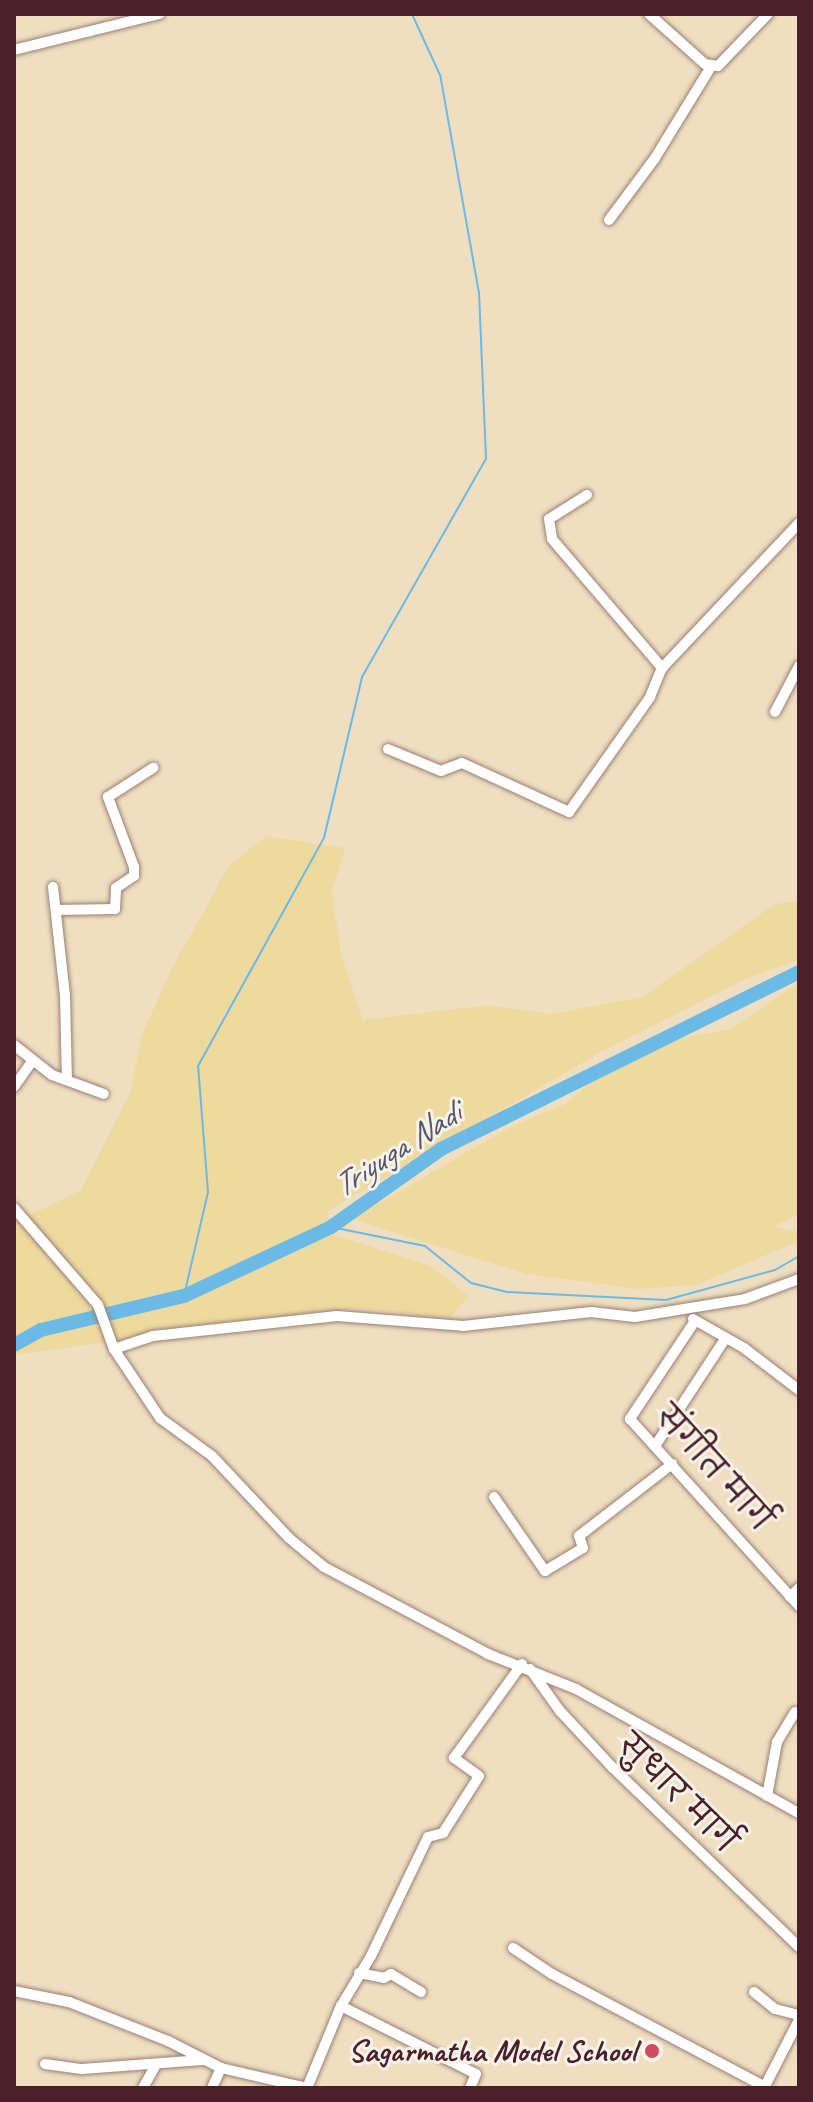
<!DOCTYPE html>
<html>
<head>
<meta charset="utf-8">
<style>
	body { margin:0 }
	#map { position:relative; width:813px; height:2102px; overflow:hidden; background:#efdfc0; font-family:Caveat,"Playpen Sans Deva",sans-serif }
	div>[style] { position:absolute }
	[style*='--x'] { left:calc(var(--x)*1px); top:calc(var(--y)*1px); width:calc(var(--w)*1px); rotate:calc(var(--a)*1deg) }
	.sand>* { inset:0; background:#eeda9e }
	.stream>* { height:2px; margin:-1px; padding:0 1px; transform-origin:1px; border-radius:1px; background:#6abae5 }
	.river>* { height:14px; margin:-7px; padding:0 7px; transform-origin:7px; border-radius:7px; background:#6abae5 }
	.roads { filter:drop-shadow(0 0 2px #9c7f76) drop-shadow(0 0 2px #9c7f76) }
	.minor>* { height:10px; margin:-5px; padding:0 5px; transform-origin:5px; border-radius:5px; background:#fff }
	.dots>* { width:22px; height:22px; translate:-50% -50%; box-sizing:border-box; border:4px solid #f7f3e8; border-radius:50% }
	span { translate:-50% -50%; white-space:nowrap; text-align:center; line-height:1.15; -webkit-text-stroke:6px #f7f3e8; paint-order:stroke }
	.street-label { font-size:32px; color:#4a1f2b }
	.poi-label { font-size:32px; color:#4a1f2b; font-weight:700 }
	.right { translate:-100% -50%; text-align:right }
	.water-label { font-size:34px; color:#55556c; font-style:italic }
	.frame { position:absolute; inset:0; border:16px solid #4a1f2b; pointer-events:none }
</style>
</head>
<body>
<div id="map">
	<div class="sand">
		<i style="clip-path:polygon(267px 836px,345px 848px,332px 892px,341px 954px,363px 1020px,489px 1005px,551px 1014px,642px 997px,775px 904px,799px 901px,799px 960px,748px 978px,601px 1052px,328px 1211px,331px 1234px,431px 1266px,469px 1296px,449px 1319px,358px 1308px,14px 1355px,14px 1216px,28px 1216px,81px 1190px,131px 1091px,141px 1037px,171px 970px,230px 864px)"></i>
		<i style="clip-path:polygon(799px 982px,799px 1213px,773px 1227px,799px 1232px,799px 1241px,696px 1285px,638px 1289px,526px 1274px,352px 1219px,510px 1127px,567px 1103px,603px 1071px,682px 1038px,731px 1029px)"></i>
	</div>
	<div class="stream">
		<i style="--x:331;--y:1227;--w:96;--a:11.4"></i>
		<i style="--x:425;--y:1246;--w:59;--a:38.8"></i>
		<i style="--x:471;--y:1283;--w:37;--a:14"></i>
		<i style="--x:507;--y:1292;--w:159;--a:2.9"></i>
		<i style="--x:666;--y:1300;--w:113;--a:-15.4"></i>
		<i style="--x:775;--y:1270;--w:28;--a:-30"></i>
		<i style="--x:184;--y:1296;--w:107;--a:-77"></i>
		<i style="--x:208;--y:1192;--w:126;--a:-94.5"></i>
		<i style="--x:198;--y:1066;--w:260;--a:-61.1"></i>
		<i style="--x:324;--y:838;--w:165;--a:-76.7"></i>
		<i style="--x:362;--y:677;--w:251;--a:-60.4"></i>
		<i style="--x:486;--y:459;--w:166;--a:-92.4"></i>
		<i style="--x:479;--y:293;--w:221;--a:-100.1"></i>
		<i style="--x:440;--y:75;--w:67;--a:-114.7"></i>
	</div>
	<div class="river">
		<i style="--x:14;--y:1345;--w:31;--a:-29"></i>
		<i style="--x:41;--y:1330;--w:147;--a:-13.4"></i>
		<i style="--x:184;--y:1296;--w:162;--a:-25.1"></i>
		<i style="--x:331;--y:1227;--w:135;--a:-35.3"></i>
		<i style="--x:441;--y:1149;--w:399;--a:-26.3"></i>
	</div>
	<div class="roads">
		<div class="minor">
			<i style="--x:649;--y:14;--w:75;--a:41.8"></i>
			<i style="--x:705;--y:64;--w:13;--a:9"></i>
			<i style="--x:718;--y:66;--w:72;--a:-46.1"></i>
			<i style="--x:14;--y:50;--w:150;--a:-13.9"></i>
			<i style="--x:609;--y:220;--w:77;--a:-53.4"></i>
			<i style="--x:655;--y:158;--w:109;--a:-58.5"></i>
			<i style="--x:587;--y:495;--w:45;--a:147.7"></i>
			<i style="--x:549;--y:519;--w:20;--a:81"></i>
			<i style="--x:552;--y:539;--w:170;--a:49.5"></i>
			<i style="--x:775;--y:712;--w:52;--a:-62.4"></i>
			<i style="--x:388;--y:749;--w:57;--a:22.5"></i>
			<i style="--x:441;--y:771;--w:22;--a:-21"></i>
			<i style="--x:462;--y:763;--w:118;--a:24.6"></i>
			<i style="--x:569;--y:812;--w:141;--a:-54.8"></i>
			<i style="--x:650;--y:697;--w:31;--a:-68"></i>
			<i style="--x:662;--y:668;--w:199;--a:-46.6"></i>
			<i style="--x:53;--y:887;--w:109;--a:83.7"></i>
			<i style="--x:65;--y:995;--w:85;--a:88.7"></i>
			<i style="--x:57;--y:910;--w:58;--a:-1"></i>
			<i style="--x:115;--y:909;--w:21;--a:-87"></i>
			<i style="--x:116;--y:888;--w:22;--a:-34"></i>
			<i style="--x:134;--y:876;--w:9;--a:-90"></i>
			<i style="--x:134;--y:867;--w:75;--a:-110.4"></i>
			<i style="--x:108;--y:797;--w:54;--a:-32.8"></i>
			<i style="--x:14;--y:1045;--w:48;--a:38.3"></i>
			<i style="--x:52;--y:1075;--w:55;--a:20.1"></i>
			<i style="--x:14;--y:1087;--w:32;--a:-55"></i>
			<i style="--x:14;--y:1208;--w:128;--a:49.1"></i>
			<i style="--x:98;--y:1305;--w:47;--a:70"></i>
			<i style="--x:114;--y:1349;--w:83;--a:56.3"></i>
			<i style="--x:160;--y:1418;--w:64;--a:36.2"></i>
			<i style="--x:212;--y:1456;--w:112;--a:46.8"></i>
			<i style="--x:289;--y:1538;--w:45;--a:39.6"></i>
			<i style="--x:324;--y:1567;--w:186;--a:27.9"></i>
			<i style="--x:488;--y:1654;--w:95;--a:21.7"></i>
			<i style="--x:576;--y:1689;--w:255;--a:29.1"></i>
			<i style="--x:693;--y:1319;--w:59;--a:29.6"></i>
			<i style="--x:744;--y:1348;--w:69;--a:37.4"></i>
			<i style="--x:695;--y:1321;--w:118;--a:123.6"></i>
			<i style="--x:630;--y:1419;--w:252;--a:47.9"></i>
			<i style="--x:114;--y:1349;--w:41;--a:-18.4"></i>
			<i style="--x:153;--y:1336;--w:185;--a:-6.2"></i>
			<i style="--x:337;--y:1316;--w:126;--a:4.5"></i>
			<i style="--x:463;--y:1326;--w:129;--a:-6.2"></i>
			<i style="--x:591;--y:1312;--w:44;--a:6.5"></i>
			<i style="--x:635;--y:1317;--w:111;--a:-9.3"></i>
			<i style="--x:745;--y:1299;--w:58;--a:-20.3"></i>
			<i style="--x:655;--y:1446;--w:128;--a:-56.8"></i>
			<i style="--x:494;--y:1497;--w:90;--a:55.4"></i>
			<i style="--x:545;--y:1571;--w:44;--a:-31.2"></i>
			<i style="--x:583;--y:1548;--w:13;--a:-108"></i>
			<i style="--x:579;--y:1536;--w:118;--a:-37.7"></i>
			<i style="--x:790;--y:1597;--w:13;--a:-45"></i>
			<i style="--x:530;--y:1669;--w:52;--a:54.5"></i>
			<i style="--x:560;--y:1711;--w:78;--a:47.1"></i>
			<i style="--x:613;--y:1768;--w:258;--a:43.9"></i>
			<i style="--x:767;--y:1796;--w:55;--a:-79.5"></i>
			<i style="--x:777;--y:1742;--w:35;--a:-59"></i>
			<i style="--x:513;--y:1948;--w:47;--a:33.7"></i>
			<i style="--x:552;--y:1974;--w:241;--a:27.9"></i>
			<i style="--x:359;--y:1973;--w:25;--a:11"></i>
			<i style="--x:384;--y:1978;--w:8;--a:-30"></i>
			<i style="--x:391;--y:1974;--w:35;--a:31"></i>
			<i style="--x:14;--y:1991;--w:56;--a:11.3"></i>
			<i style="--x:69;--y:2002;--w:106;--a:21.5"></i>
			<i style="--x:168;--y:2041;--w:59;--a:27"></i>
			<i style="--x:221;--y:2068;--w:88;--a:13.1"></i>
			<i style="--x:754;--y:1992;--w:27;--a:39"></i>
			<i style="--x:775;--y:2009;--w:25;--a:14"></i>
			<i style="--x:341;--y:2006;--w:151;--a:26.7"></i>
			<i style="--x:476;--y:2074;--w:15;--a:113"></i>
			<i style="--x:45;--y:2064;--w:37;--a:8"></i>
			<i style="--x:82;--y:2069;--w:121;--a:-4.3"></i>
			<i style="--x:143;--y:2088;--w:26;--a:-61"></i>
			<i style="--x:212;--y:2088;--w:22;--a:-66"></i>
			<i style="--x:307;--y:2088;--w:89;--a:-67.5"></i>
			<i style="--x:341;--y:2006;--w:58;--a:-59"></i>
			<i style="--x:371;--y:1956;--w:132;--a:-64.4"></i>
			<i style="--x:428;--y:1837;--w:16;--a:-15"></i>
			<i style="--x:443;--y:1833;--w:67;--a:-57.7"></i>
			<i style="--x:479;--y:1776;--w:31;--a:-144"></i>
			<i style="--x:454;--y:1758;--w:116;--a:-54.1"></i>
			<i style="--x:764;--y:2088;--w:76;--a:-62.8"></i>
		</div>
	</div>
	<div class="dots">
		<i style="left:652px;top:2051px;background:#d1495b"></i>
	</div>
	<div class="street-label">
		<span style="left:713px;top:1469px;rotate:48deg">संगीत मार्ग</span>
		<span style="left:677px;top:1794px;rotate:45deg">सुधार मार्ग</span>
	</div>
	<div class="poi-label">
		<span class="right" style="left:636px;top:2051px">Sagarmatha Model School</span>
	</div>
	<div class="water-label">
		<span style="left:396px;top:1149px;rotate:-33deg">Triyuga Nadi</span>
	</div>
	<div class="frame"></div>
</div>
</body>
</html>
